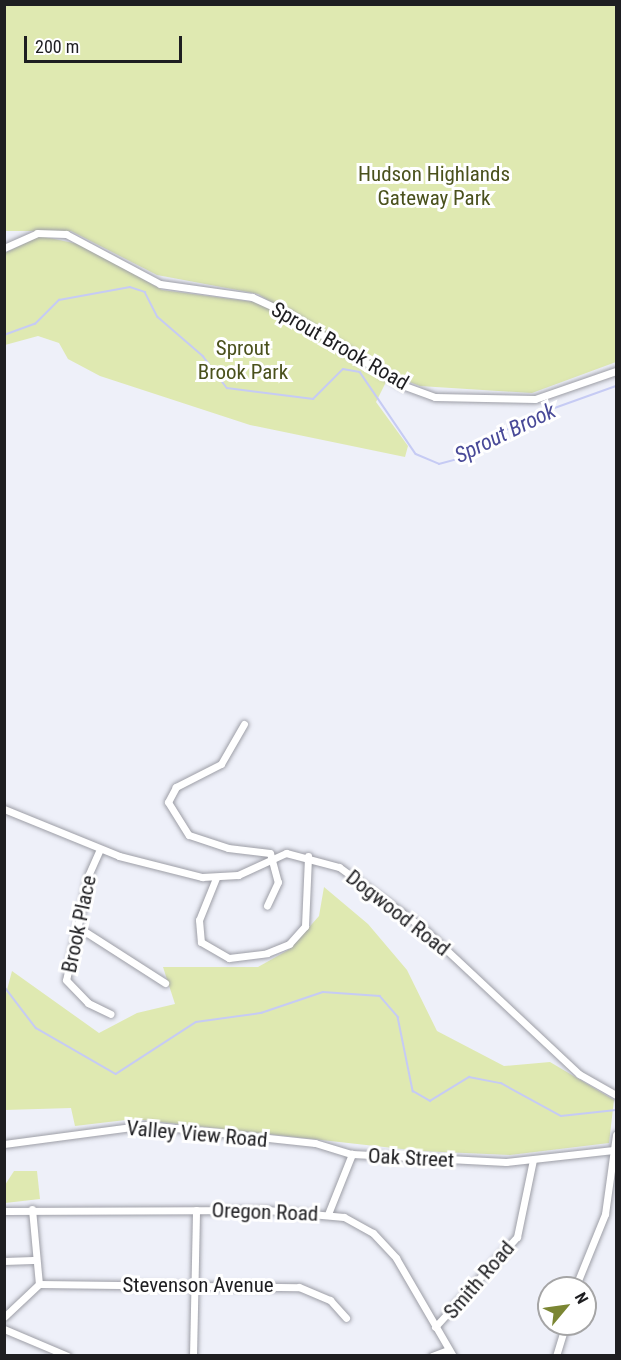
<!DOCTYPE html>
<html>
<head>
<meta charset="utf-8">
<style>
	body { margin:0 }
	#map { position:relative; width:621px; height:1360px; overflow:hidden; background:#eef0f9; font-family:"Roboto Condensed",sans-serif }
	div>[style] { position:absolute }
	[style*='--x'] { left:calc(var(--x)*1px); top:calc(var(--y)*1px); width:calc(var(--w)*1px); rotate:calc(var(--a)*1deg) }
	.green>* { inset:0; background:#dfe9b1 }
	.stream>* { height:1.5px; margin:-0.75px; padding:0 0.75px; transform-origin:0.75px; border-radius:0.75px; background:#c6cbf4 }
	.roads { filter:drop-shadow(0 0 2px #9d9ea6) drop-shadow(0 0 2px #9d9ea6) }
	.minor>* { height:7px; margin:-3.5px; padding:0 3.5px; transform-origin:3.5px; border-radius:3.5px; background:#fff }
	span { translate:-50% -50%; white-space:nowrap; text-align:center; line-height:1.15; -webkit-text-stroke:6px #fff; paint-order:stroke }
	.park-label { font-size:21px; color:#4a511c }
	.street-label { font-size:21px; color:#1e1e21 }
	.water-label { font-size:22px; color:#484998; font-style:italic }
	.frame { position:absolute; inset:0; border:6px solid #1e1e21; pointer-events:none }
	.north { position:absolute; left:537px; top:1276px; width:60px; height:60px; box-sizing:border-box; background:#fff; border:2px solid #a5a5a6; border-radius:50%; rotate:61deg; font-size:16px; font-weight:700; line-height:24px; text-align:center; color:#1e1e21 }
	.north::after { content:''; display:block; margin:auto; width:21px; height:27px; background:#7b8633; clip-path:polygon(50% 0,100% 100%,50% 72%,0 100%) }
	.scale { position:absolute; left:24px; top:36px; width:158px; height:27px; box-sizing:border-box; border:3px solid #1e1e21; border-top:0; padding-left:8px; font-size:18px; line-height:21px; white-space:nowrap; color:#1e1e21; -webkit-text-stroke:4px #fff; paint-order:stroke }
</style>
</head>
<body>
<div id="map">
	<div class="green">
		<i style="clip-path:polygon(4px 5px,616px 5px,616px 362px,532px 393px,420px 386px,391px 375px,258px 294px,157px 275px,71px 231px,5px 231px)"></i>
		<i style="clip-path:polygon(40px 236px,83px 245px,162px 290px,254px 302px,286px 315px,386px 382px,376px 402px,408px 446px,405px 457px,250px 425px,100px 376px,68px 359px,59px 343px,38px 336px,5px 345px,5px 253px)"></i>
		<i style="clip-path:polygon(324px 887px,368px 924px,407px 970px,437px 1031px,504px 1066px,550px 1062px,614px 1100px,609px 1143px,510px 1155px,420px 1151px,134px 1119px,75px 1126px,71px 1108px,5px 1110px,4px 1001px,12px 971px,99px 1033px,137px 1013px,175px 1004px,163px 967px,258px 967px,290px 949px,319px 916px)"></i>
		<i style="clip-path:polygon(14px 1171px,37px 1171px,40px 1199px,5px 1203px,5px 1185px)"></i>
	</div>
	<div class="stream">
		<i style="--x:4;--y:335;--w:33;--a:-20"></i>
		<i style="--x:35;--y:324;--w:34;--a:-45"></i>
		<i style="--x:59;--y:300;--w:72;--a:-10.4"></i>
		<i style="--x:130;--y:287;--w:16;--a:18"></i>
		<i style="--x:145;--y:292;--w:28;--a:63"></i>
		<i style="--x:158;--y:317;--w:60;--a:40.9"></i>
		<i style="--x:203;--y:356;--w:40;--a:53"></i>
		<i style="--x:227;--y:388;--w:87;--a:7.3"></i>
		<i style="--x:313;--y:399;--w:42;--a:-45"></i>
		<i style="--x:343;--y:369;--w:17;--a:10"></i>
		<i style="--x:360;--y:372;--w:99;--a:55.7"></i>
		<i style="--x:416;--y:454;--w:25;--a:23"></i>
		<i style="--x:439;--y:464;--w:27;--a:-15"></i>
		<i style="--x:465;--y:457;--w:70;--a:-32.8"></i>
		<i style="--x:524;--y:419;--w:98;--a:-19.7"></i>
		<i style="--x:4;--y:986;--w:53;--a:52.7"></i>
		<i style="--x:36;--y:1028;--w:92;--a:29.9"></i>
		<i style="--x:116;--y:1074;--w:95;--a:-33"></i>
		<i style="--x:196;--y:1022;--w:66;--a:-7.9"></i>
		<i style="--x:261;--y:1013;--w:65;--a:-18.7"></i>
		<i style="--x:323;--y:992;--w:57;--a:4"></i>
		<i style="--x:380;--y:996;--w:28;--a:49"></i>
		<i style="--x:398;--y:1017;--w:76;--a:78.5"></i>
		<i style="--x:413;--y:1091;--w:20;--a:30"></i>
		<i style="--x:430;--y:1101;--w:46;--a:-31.6"></i>
		<i style="--x:469;--y:1077;--w:33;--a:11"></i>
		<i style="--x:501;--y:1083;--w:68;--a:28.8"></i>
		<i style="--x:561;--y:1116;--w:55;--a:-6.2"></i>
	</div>
	<div class="roads">
		<div class="minor">
			<i style="--x:4;--y:248;--w:36;--a:-24"></i>
			<i style="--x:37;--y:233;--w:29;--a:2"></i>
			<i style="--x:66;--y:234;--w:106;--a:28"></i>
			<i style="--x:160;--y:284;--w:93;--a:8"></i>
			<i style="--x:252;--y:297;--w:41;--a:24.7"></i>
			<i style="--x:289;--y:314;--w:133;--a:32.1"></i>
			<i style="--x:402;--y:385;--w:35;--a:20"></i>
			<i style="--x:435;--y:397;--w:100;--a:1.1"></i>
			<i style="--x:535;--y:399;--w:86;--a:-19.1"></i>
			<i style="--x:244;--y:724;--w:46;--a:119.9"></i>
			<i style="--x:221;--y:764;--w:51;--a:152.9"></i>
			<i style="--x:176;--y:787;--w:17;--a:118"></i>
			<i style="--x:168;--y:802;--w:39;--a:58"></i>
			<i style="--x:189;--y:835;--w:41;--a:18.4"></i>
			<i style="--x:228;--y:848;--w:42;--a:6.8"></i>
			<i style="--x:270;--y:853;--w:30;--a:75"></i>
			<i style="--x:278;--y:882;--w:26;--a:115"></i>
			<i style="--x:4;--y:809;--w:124;--a:22.2"></i>
			<i style="--x:119;--y:856;--w:86;--a:14.2"></i>
			<i style="--x:202;--y:877;--w:36;--a:-3"></i>
			<i style="--x:238;--y:875;--w:53;--a:-24.6"></i>
			<i style="--x:286;--y:853;--w:55;--a:14.8"></i>
			<i style="--x:339;--y:867;--w:104;--a:36"></i>
			<i style="--x:423;--y:928;--w:214;--a:43.1"></i>
			<i style="--x:579;--y:1074;--w:43;--a:29.6"></i>
			<i style="--x:100;--y:849;--w:27;--a:114"></i>
			<i style="--x:89;--y:874;--w:108;--a:102.2"></i>
			<i style="--x:66;--y:980;--w:32;--a:46"></i>
			<i style="--x:88;--y:1003;--w:25;--a:26"></i>
			<i style="--x:216;--y:878;--w:45;--a:112"></i>
			<i style="--x:199;--y:920;--w:22;--a:85"></i>
			<i style="--x:201;--y:942;--w:32;--a:30"></i>
			<i style="--x:229;--y:958;--w:38;--a:-7"></i>
			<i style="--x:267;--y:953;--w:24;--a:-22"></i>
			<i style="--x:289;--y:944;--w:24;--a:-48"></i>
			<i style="--x:305;--y:926;--w:70;--a:-87.5"></i>
			<i style="--x:81;--y:929;--w:100;--a:32.7"></i>
			<i style="--x:4;--y:1144;--w:144;--a:-7.6"></i>
			<i style="--x:147;--y:1125;--w:169;--a:6.1"></i>
			<i style="--x:315;--y:1143;--w:39;--a:17"></i>
			<i style="--x:32;--y:1209;--w:75;--a:84.7"></i>
			<i style="--x:4;--y:1211;--w:263;--a:-0.2"></i>
			<i style="--x:267;--y:1210;--w:77;--a:5.2"></i>
			<i style="--x:344;--y:1217;--w:33;--a:29"></i>
			<i style="--x:373;--y:1233;--w:34;--a:47"></i>
			<i style="--x:396;--y:1258;--w:113;--a:59.8"></i>
			<i style="--x:328;--y:1214;--w:65;--a:-68.2"></i>
			<i style="--x:352;--y:1154;--w:154;--a:3"></i>
			<i style="--x:506;--y:1162;--w:108;--a:-6.4"></i>
			<i style="--x:4;--y:1261;--w:29;--a:-2"></i>
			<i style="--x:39;--y:1284;--w:260;--a:0.7"></i>
			<i style="--x:299;--y:1287;--w:34;--a:23"></i>
			<i style="--x:330;--y:1300;--w:24;--a:48"></i>
			<i style="--x:575;--y:1288;--w:80;--a:-67.9"></i>
			<i style="--x:605;--y:1214;--w:80;--a:-82.1"></i>
			<i style="--x:4;--y:1317;--w:48;--a:-43.3"></i>
			<i style="--x:435;--y:1327;--w:122;--a:-47.7"></i>
			<i style="--x:517;--y:1237;--w:79;--a:-78.3"></i>
			<i style="--x:4;--y:1329;--w:69;--a:22.9"></i>
			<i style="--x:193;--y:1356;--w:146;--a:-88.8"></i>
			<i style="--x:432;--y:1356;--w:17;--a:-21"></i>
			<i style="--x:556;--y:1356;--w:34;--a:-73"></i>
		</div>
	</div>
	<div class="park-label">
		<span style="left:434px;top:186px">Hudson Highlands<br>Gateway Park</span>
		<span style="left:243px;top:360px">Sprout<br>Brook Park</span>
	</div>
	<div class="street-label">
		<span style="left:340px;top:346px;rotate:30deg">Sprout Brook Road</span>
		<span style="left:398px;top:913px;rotate:38deg">Dogwood Road</span>
		<span style="left:79px;top:924px;rotate:-78deg">Brook Place</span>
		<span style="left:197px;top:1134px;rotate:5deg">Valley View Road</span>
		<span style="left:411px;top:1158px;rotate:3deg">Oak Street</span>
		<span style="left:265px;top:1212px;rotate:2deg">Oregon Road</span>
		<span style="left:479px;top:1280px;rotate:-49deg">Smith Road</span>
		<span style="left:198px;top:1285px">Stevenson Avenue</span>
	</div>
	<div class="water-label">
		<span style="left:505px;top:433px;rotate:-26deg">Sprout Brook</span>
	</div>
	<div class="frame"></div>
	<div class="north">N</div>
	<div class="scale">200 m</div>
</div>
</body>
</html>
